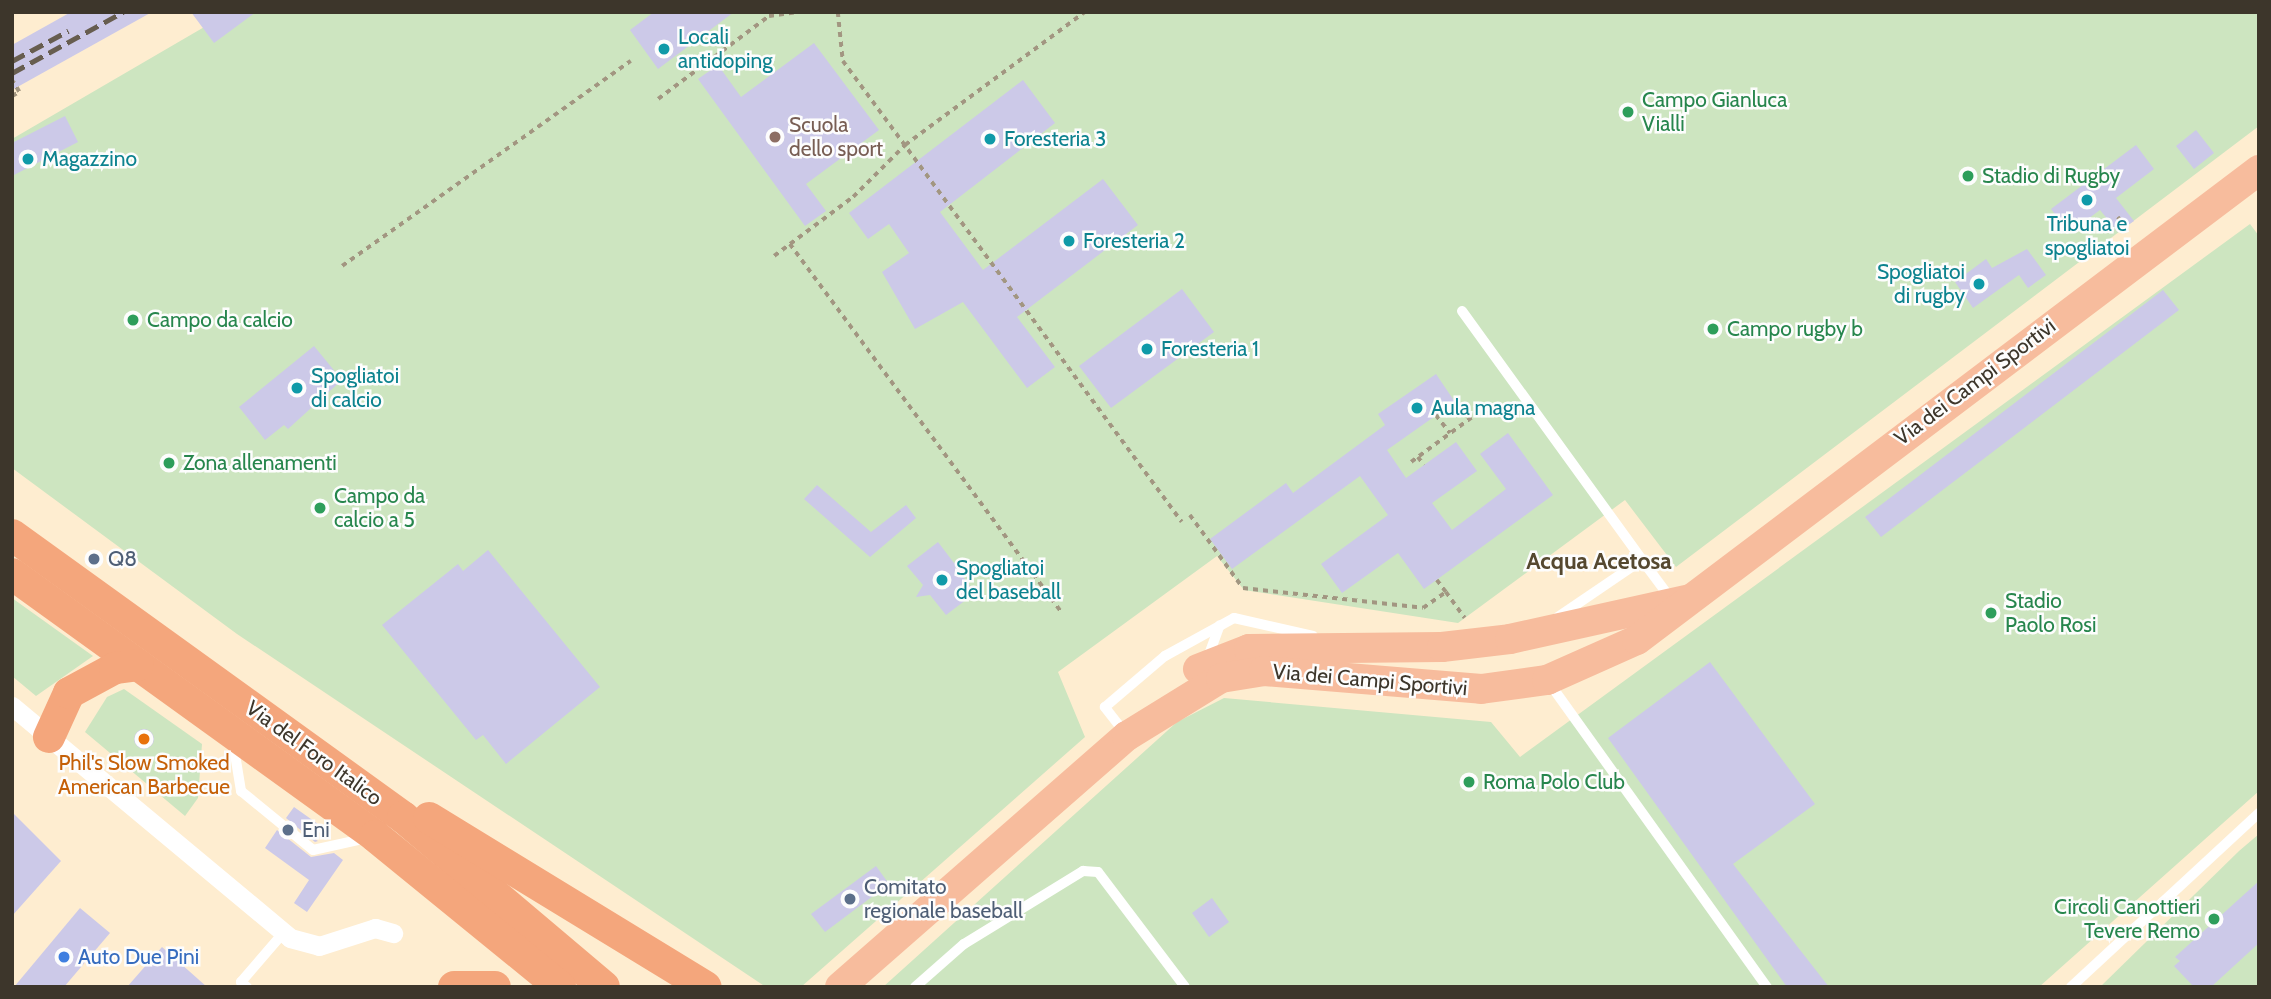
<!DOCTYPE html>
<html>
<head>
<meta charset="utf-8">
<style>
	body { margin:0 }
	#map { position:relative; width:2271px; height:999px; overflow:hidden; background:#feedd0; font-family:Cabin,sans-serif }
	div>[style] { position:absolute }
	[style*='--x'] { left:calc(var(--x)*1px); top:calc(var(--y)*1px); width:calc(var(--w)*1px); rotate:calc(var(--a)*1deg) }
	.green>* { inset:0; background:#cde5c0 }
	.building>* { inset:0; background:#ccc9e8 }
	.round { border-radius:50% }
	.path>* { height:3.5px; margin-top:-1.75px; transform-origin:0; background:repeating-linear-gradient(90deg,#a29681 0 5px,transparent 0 10px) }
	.service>* { height:10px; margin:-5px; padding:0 5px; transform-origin:5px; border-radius:5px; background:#fff }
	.minor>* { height:19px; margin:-9.5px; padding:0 9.5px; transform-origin:9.5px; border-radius:9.5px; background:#fff }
	.primary>* { height:30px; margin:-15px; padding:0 15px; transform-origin:15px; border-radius:15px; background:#f7bc9d }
	.trunk>* { height:32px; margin:-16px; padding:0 16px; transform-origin:16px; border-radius:16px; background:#f4a67c }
	.rail>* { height:5px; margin-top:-2.5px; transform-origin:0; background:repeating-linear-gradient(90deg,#675d4f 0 14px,transparent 0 21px) }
	.dots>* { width:19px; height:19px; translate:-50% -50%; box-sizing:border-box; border:4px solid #fdfdfd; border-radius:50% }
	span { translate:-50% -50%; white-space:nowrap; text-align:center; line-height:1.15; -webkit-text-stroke:5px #fdfdfd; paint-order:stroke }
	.culture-label { font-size:21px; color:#0d838f }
	.left { translate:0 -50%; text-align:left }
	.right { translate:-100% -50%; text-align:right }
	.leisure-label { font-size:21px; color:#27864d }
	.education-label { font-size:21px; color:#785e54 }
	.street-label { font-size:21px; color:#3d362b }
	.service-label { font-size:21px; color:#4e5e75 }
	.food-label { font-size:21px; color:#c56008 }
	.shop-label { font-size:21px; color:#366cbe }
	.neighbourhood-label { font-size:23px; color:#55482f; font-weight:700 }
	.frame { position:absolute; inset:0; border:14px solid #3d362b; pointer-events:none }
</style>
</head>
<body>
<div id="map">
	<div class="green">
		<i style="clip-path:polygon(230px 12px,2259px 12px,2259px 126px,1676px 567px,1625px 500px,1458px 623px,1244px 590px,1217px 556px,1058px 672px,1085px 737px,801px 987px,766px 987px,237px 634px,12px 468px,12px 139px)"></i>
		<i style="clip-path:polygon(2250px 224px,2259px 236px,2259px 791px,2039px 987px,883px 987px,1177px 722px,1224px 698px,1491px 722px,1520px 757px)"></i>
		<i style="clip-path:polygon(12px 598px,93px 656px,36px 696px,12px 676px)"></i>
		<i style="clip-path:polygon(124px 689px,202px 744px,198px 798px,185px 816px,85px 732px,107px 697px)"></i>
		<i style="clip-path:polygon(2259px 834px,2259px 987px,2100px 987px,2239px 851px)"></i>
	</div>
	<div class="building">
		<i style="clip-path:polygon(71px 12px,152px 12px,12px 90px,12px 45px)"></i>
		<i style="clip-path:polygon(191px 12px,256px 12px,214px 43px)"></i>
		<i style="clip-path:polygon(654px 12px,734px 12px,658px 69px,630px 30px)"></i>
		<i style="clip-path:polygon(814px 43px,879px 130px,806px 184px,826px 211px,805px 226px,698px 79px,718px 65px,741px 97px)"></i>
		<i style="clip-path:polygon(1023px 80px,1055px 123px,940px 212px,983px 270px,1103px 179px,1138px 225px,1017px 317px,1055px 367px,1027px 388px,963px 302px,915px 329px,882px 272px,909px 253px,889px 224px,868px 239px,849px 213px)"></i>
		<i style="clip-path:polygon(65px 116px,78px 142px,12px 176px,12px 143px)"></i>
		<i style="clip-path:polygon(2196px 130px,2214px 153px,2194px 169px,2176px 146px)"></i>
		<i style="clip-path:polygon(2136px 145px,2154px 169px,2116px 198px,2134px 221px,2118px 232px,2100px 210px,2069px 233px,2051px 209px)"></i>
		<i style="clip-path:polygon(2027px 249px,2046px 275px,2028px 288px,2019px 275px,1973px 308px,1955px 282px,1986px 259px,1992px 268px)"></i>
		<i style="clip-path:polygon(1182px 289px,1214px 332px,1111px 408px,1079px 366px)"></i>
		<i style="clip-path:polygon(2163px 290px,2179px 310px,1881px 537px,1865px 517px)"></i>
		<i style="clip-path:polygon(314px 346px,342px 380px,288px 429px,284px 425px,265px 440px,239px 407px)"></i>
		<i style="clip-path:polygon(1436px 374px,1455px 402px,1387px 450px,1406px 478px,1456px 442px,1477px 471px,1432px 503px,1452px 530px,1506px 489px,1480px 454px,1508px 433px,1553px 495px,1424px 589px,1398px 553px,1342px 593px,1321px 564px,1388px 515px,1360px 476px,1232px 569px,1210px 539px,1286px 483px,1293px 493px,1385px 425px,1378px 414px)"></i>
		<i style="clip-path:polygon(817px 485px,871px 532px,906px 505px,916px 518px,870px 557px,804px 499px)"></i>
		<i style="clip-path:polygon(938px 542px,954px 563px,964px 560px,962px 575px,975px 593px,946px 615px,930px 595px,916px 597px,923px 585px,907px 566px)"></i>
		<i style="clip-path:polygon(488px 550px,600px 687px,506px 764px,483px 735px,476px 740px,382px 625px,458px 564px,463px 571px)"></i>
		<i style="clip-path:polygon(1710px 662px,1815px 804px,1733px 864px,1829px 987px,1787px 987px,1608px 738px)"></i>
		<i class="round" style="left:134px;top:729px;width:20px;height:20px"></i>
		<i style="clip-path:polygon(294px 807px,318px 824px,309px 835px,318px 841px,315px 842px,286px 818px)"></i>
		<i style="clip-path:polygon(12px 812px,61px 861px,12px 916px)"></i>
		<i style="clip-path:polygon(277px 830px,311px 857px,334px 853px,343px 860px,307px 912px,294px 903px,309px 880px,265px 848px)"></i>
		<i style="clip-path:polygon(876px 866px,889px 884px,825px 932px,811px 914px)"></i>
		<i style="clip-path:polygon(2259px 881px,2259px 943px,2211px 987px,2194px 987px,2174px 966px,2180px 961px,2175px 957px)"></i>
		<i style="clip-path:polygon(1212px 898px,1229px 922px,1209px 937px,1192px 913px)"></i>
		<i style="clip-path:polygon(80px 908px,110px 933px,64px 987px,14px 987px)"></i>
		<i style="clip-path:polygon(162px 947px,207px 987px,127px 987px)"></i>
	</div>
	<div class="path">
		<i style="--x:838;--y:12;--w:49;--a:84.2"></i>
		<i style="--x:843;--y:61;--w:572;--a:53.67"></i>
		<i style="--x:12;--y:96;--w:8;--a:-30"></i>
		<i style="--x:19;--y:92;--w:12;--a:-121"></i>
		<i style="--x:658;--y:99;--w:139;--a:-36.8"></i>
		<i style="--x:769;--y:16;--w:29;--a:-8"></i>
		<i style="--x:2118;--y:217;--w:5;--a:53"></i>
		<i style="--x:790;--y:244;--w:456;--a:53.6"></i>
		<i style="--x:774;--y:256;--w:99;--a:-36.8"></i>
		<i style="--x:853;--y:197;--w:74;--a:-45"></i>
		<i style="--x:905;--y:145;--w:224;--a:-36.5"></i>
		<i style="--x:342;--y:266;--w:354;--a:-35.4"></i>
		<i style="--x:1436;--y:415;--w:23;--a:52"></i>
		<i style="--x:1418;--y:457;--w:10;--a:53"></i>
		<i style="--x:1411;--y:462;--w:84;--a:-36.3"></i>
		<i style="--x:1190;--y:515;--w:90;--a:54"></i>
		<i style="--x:1243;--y:588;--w:181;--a:6.3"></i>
		<i style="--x:1423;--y:608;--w:28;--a:-35"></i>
		<i style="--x:1446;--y:592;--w:32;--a:54"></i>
		<i style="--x:1437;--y:580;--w:15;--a:53"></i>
	</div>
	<div class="service">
		<i style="--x:1462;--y:311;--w:307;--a:54.1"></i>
		<i style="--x:1558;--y:617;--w:102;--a:-34.2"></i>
		<i style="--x:1642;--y:560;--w:49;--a:53.4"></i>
		<i style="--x:1207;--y:660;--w:37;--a:-70"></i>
		<i style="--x:1550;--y:684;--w:373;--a:54.4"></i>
		<i style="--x:1125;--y:733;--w:33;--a:-128"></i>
		<i style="--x:1105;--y:707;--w:79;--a:-40.4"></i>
		<i style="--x:1165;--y:656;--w:79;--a:-28.8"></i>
		<i style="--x:1234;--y:618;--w:81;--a:12.8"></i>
		<i style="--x:233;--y:742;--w:50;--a:80.7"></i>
		<i style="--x:241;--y:791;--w:93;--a:39.3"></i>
		<i style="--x:313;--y:850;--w:55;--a:-12.5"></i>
		<i style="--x:247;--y:987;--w:8;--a:-140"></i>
		<i style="--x:241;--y:982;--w:66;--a:-49.3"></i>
		<i style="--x:915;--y:987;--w:65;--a:-41.3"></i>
		<i style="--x:964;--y:944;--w:140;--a:-31.5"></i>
		<i style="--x:1083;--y:871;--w:15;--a:4"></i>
		<i style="--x:1098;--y:872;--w:144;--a:52.9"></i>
		<i style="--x:2071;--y:987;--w:256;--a:-42.8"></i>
	</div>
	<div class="minor">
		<i style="--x:12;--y:706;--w:362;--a:39.8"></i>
		<i style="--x:290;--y:938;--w:30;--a:15"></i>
		<i style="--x:319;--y:946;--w:59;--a:-17.8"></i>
		<i style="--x:375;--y:928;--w:19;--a:16"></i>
	</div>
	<div class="primary">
		<i style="--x:1198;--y:669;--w:55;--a:-21.4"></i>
		<i style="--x:1249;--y:649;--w:193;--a:-0.6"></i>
		<i style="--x:1442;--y:647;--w:68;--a:-6.7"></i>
		<i style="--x:1510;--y:639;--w:184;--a:-12.5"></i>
		<i style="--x:840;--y:987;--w:381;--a:-41.2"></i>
		<i style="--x:1127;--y:736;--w:110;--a:-31.7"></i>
		<i style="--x:1221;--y:678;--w:44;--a:-9.2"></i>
		<i style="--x:1264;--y:671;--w:218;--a:4.7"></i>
		<i style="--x:1481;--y:689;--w:67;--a:-7.8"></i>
		<i style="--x:1547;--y:680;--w:98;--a:-24"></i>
		<i style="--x:1637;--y:640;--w:780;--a:-37.08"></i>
	</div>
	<div class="trunk">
		<i style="--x:12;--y:535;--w:482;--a:35.8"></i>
		<i style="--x:403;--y:817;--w:263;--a:40.2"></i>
		<i style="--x:12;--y:574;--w:448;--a:35.8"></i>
		<i style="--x:375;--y:836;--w:239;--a:39.2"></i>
		<i style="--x:49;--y:737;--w:48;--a:-65.6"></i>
		<i style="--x:69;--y:693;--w:52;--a:-28.5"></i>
		<i style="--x:115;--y:668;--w:23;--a:-7"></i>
		<i style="--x:429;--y:818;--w:324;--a:31.4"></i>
		<i style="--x:454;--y:987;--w:41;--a:0"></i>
	</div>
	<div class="rail">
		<i style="--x:12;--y:61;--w:64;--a:-28.2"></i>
		<i style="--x:12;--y:73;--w:127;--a:-28.8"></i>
	</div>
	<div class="dots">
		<i style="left:664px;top:49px;background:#0f9aa8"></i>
		<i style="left:1628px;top:112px;background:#2e9e5b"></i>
		<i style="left:775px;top:137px;background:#8d6e63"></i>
		<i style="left:990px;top:139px;background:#0f9aa8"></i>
		<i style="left:28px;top:159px;background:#0f9aa8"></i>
		<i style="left:1968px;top:176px;background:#2e9e5b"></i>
		<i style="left:2087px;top:200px;background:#0f9aa8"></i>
		<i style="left:1069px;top:241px;background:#0f9aa8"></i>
		<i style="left:1979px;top:284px;background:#0f9aa8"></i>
		<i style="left:133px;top:320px;background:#2e9e5b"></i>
		<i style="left:1713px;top:329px;background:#2e9e5b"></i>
		<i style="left:1147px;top:349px;background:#0f9aa8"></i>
		<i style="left:297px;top:388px;background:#0f9aa8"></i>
		<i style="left:1417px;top:408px;background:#0f9aa8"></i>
		<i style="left:169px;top:463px;background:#2e9e5b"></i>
		<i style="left:320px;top:508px;background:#2e9e5b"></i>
		<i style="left:94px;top:559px;background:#5c6f8a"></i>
		<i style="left:942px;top:580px;background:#0f9aa8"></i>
		<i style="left:1991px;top:613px;background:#2e9e5b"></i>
		<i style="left:144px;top:739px;background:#e8710a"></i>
		<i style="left:1469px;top:782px;background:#2e9e5b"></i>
		<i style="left:288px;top:830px;background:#5c6f8a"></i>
		<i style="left:850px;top:899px;background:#5c6f8a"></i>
		<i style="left:2214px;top:919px;background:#2e9e5b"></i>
		<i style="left:64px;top:957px;background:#3f7fe0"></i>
	</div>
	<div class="culture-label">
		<span class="left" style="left:678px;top:49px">Locali<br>antidoping</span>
		<span class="left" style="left:1004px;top:139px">Foresteria 3</span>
		<span class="left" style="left:42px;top:159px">Magazzino</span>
		<span style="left:2087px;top:236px">Tribuna e<br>spogliatoi</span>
		<span class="left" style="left:1083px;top:241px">Foresteria 2</span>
		<span class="right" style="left:1965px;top:284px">Spogliatoi<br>di rugby</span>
		<span class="left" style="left:1161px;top:349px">Foresteria 1</span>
		<span class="left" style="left:311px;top:388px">Spogliatoi<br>di calcio</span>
		<span class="left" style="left:1431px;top:408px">Aula magna</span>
		<span class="left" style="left:956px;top:580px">Spogliatoi<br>del baseball</span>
	</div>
	<div class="leisure-label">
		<span class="left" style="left:1642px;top:112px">Campo Gianluca<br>Vialli</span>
		<span class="left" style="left:1982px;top:176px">Stadio di Rugby</span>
		<span class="left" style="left:147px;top:320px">Campo da calcio</span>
		<span class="left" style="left:1727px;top:329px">Campo rugby b</span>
		<span class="left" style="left:183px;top:463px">Zona allenamenti</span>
		<span class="left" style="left:334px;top:508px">Campo da<br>calcio a 5</span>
		<span class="left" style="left:2005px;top:613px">Stadio<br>Paolo Rosi</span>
		<span class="left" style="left:1483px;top:782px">Roma Polo Club</span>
		<span class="right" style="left:2200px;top:919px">Circoli Canottieri<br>Tevere Remo</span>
	</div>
	<div class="education-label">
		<span class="left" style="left:789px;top:137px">Scuola<br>dello sport</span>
	</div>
	<div class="street-label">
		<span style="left:1975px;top:382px;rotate:-37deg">Via dei Campi Sportivi</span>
		<span style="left:1370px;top:680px;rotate:5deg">Via dei Campi Sportivi</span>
		<span style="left:314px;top:753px;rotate:36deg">Via del Foro Italico</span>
	</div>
	<div class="service-label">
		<span class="left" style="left:108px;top:559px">Q8</span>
		<span class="left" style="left:302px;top:830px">Eni</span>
		<span class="left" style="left:864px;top:899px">Comitato<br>regionale baseball</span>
	</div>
	<div class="food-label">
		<span style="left:144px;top:775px">Phil's Slow Smoked<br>American Barbecue</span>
	</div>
	<div class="shop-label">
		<span class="left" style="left:78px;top:957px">Auto Due Pini</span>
	</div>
	<div class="neighbourhood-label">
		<span style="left:1599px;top:561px">Acqua Acetosa</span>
	</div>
	<div class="frame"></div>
</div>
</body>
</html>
